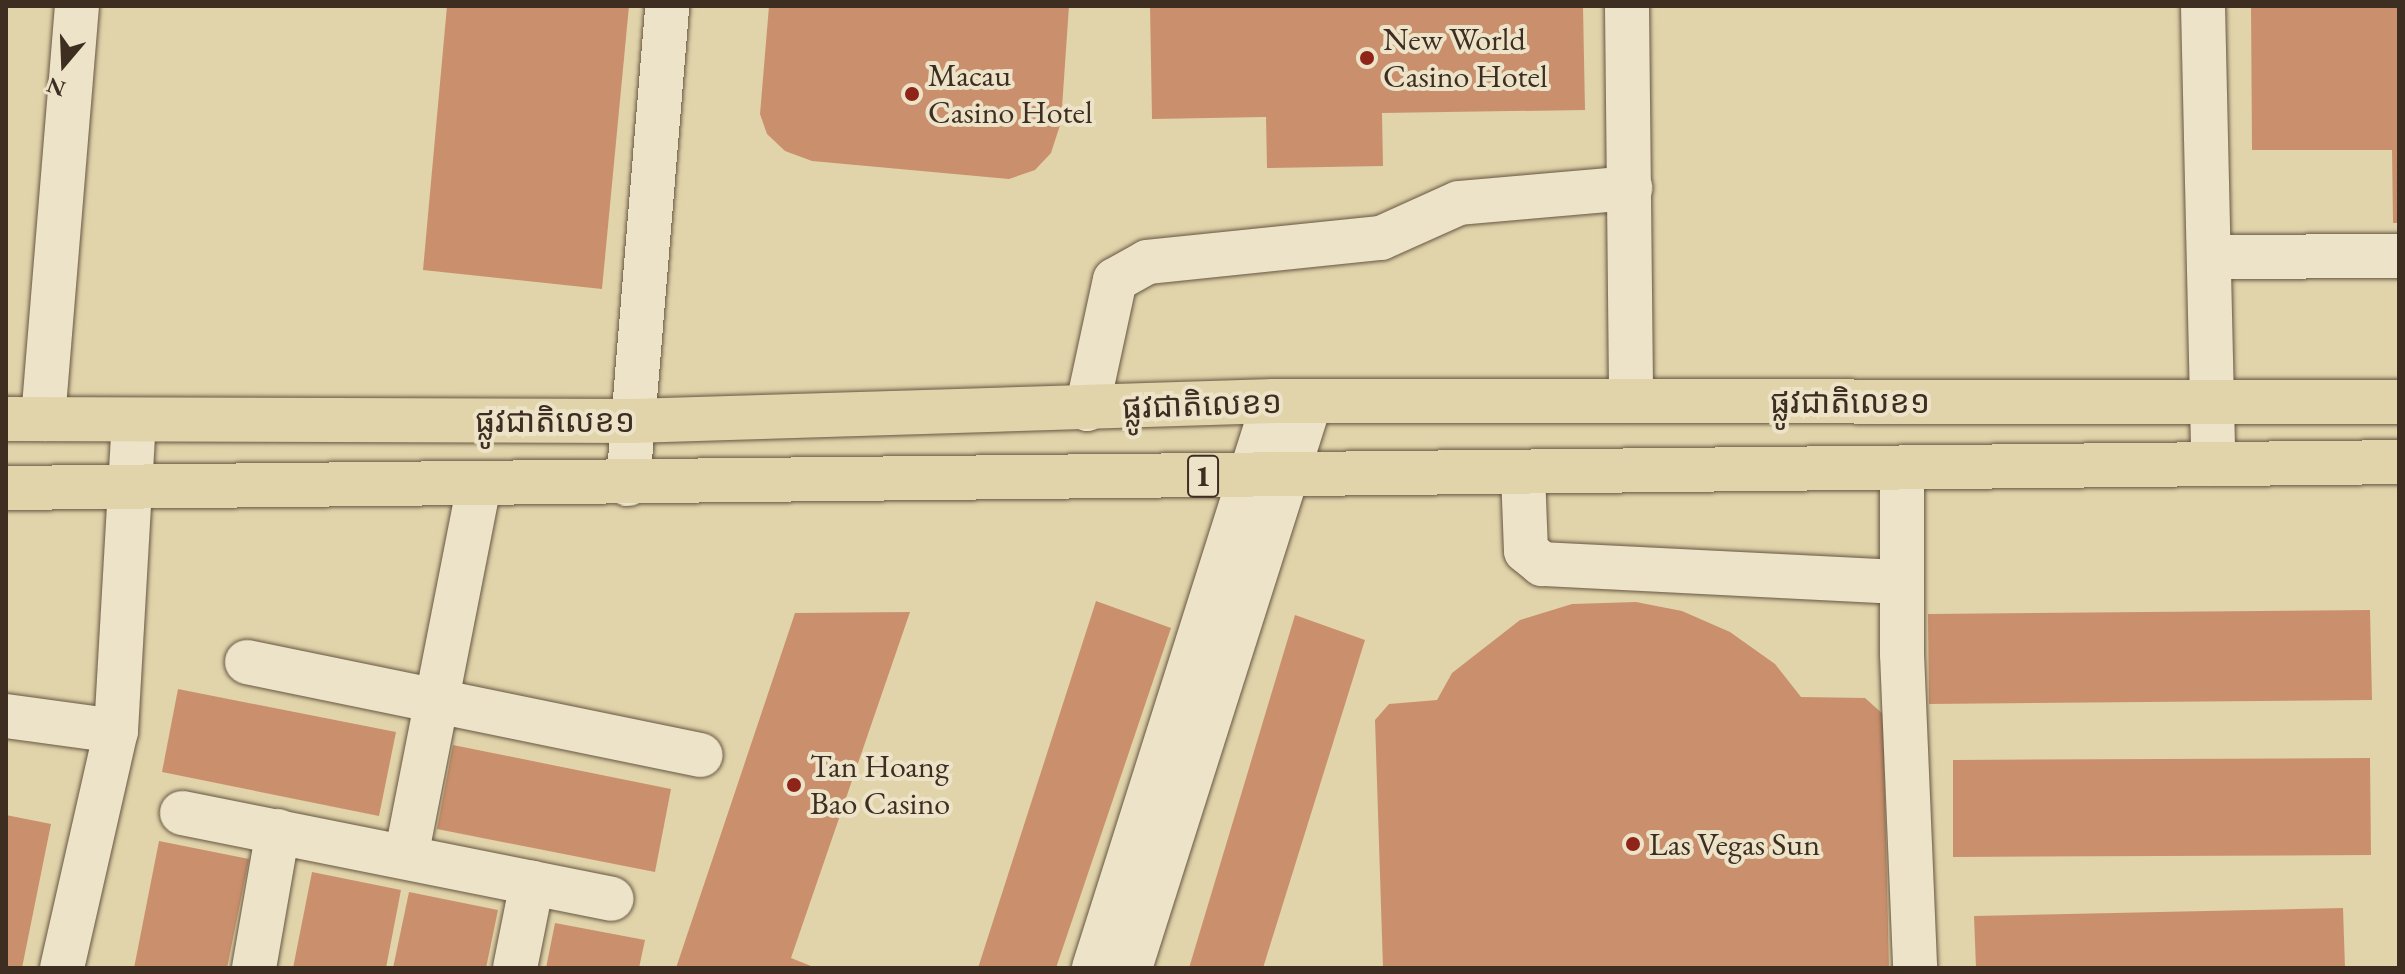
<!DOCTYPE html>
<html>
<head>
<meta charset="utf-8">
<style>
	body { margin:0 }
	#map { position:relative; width:2405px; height:974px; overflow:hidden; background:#e1d4aa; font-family:"EB Garamond","Noto Sans Khmer",serif }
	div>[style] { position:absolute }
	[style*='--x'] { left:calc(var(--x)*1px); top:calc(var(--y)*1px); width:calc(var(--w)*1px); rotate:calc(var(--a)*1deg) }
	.building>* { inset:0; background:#ca906d }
	.roads { filter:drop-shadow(0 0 2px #675743) drop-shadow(0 0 2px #675743) }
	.minor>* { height:44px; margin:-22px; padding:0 22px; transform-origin:22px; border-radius:22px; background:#ece3c8 }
	.highway>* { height:44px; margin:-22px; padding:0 22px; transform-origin:22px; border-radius:22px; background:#e1d4aa }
	.dots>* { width:22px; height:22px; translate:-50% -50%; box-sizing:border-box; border:4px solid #ece3c8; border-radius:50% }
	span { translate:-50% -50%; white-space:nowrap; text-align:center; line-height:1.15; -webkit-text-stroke:8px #ece3c8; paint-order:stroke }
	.shield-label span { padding:2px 6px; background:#ece3c8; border:2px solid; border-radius:6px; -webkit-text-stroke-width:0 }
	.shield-label { font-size:30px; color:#3e2d21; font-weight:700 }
	.poi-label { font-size:32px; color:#3e2d21 }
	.left { translate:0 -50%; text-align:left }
	.street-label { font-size:32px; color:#3e2d21 }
	.frame { position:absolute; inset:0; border:8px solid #3e2d21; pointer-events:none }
	.north { position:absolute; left:24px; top:24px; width:80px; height:80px; -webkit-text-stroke:6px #ece3c8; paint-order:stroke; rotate:199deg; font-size:22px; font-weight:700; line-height:32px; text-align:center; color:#3e2d21 }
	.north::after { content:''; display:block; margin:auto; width:28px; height:36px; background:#3e2d21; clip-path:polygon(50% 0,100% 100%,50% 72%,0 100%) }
</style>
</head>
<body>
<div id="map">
	<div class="building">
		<i style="clip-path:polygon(447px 6px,629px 6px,602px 289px,423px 270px)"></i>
		<i style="clip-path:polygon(769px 6px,1069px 6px,1061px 122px,1051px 153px,1035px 170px,1009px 179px,812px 161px,785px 151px,767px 134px,760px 114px)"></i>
		<i style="clip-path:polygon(1150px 6px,1583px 6px,1585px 110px,1382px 113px,1383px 166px,1267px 168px,1266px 117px,1152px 119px)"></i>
		<i style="clip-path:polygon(2251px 6px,2399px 6px,2399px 223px,2393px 223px,2392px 150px,2252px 150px)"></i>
		<i style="clip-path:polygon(1096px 601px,1171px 628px,1056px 968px,978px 968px)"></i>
		<i style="clip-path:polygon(1636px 602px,1682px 611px,1730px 632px,1775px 664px,1801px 697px,1865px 698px,1883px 714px,1889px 968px,1383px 968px,1375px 720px,1389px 704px,1437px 700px,1452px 673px,1520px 620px,1572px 604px)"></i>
		<i style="clip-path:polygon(2370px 610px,2372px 700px,1929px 704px,1928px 614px)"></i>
		<i style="clip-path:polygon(910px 612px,791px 958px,816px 968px,676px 968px,795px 613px)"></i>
		<i style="clip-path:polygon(1295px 615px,1365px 640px,1263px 968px,1189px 968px)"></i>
		<i style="clip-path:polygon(178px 689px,396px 732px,379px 816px,162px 772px)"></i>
		<i style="clip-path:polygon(453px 745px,671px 789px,655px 872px,437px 829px)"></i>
		<i style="clip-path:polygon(2370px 758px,2371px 855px,1953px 857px,1953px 760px)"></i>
		<i style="clip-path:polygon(6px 815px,51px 824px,22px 968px,6px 968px)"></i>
		<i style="clip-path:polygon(159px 841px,249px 859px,227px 968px,134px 968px)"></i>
		<i style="clip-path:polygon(312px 872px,401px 890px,386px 968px,293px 968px)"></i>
		<i style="clip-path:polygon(409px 892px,498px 910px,486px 968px,393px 968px)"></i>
		<i style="clip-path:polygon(2343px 908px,2345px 968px,1976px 968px,1974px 916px)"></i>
		<i style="clip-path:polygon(555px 923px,645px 940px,639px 968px,546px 968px)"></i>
	</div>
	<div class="roads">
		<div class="minor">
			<i style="--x:1627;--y:6;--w:395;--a:89.4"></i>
			<i style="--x:2203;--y:6;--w:458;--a:88.7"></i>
			<i style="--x:2212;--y:257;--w:187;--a:-0.3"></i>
			<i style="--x:1087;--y:409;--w:132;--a:-77.8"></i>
			<i style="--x:1115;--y:280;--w:37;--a:-29"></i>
			<i style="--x:1147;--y:262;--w:235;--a:-5.9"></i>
			<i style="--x:1381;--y:238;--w:85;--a:-24.2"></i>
			<i style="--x:1459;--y:203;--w:172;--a:-5"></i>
			<i style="--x:43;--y:419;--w:414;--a:-85.3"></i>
			<i style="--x:1902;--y:471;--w:183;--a:90"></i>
			<i style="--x:1902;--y:654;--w:314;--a:87.6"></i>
			<i style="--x:1523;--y:473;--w:78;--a:87.8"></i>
			<i style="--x:1526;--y:551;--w:21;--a:39"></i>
			<i style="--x:1542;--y:564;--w:360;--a:2.9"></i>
			<i style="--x:628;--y:484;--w:480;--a:-85.3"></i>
			<i style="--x:247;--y:662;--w:463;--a:11.6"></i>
			<i style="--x:6;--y:716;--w:111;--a:7.8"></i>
			<i style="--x:182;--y:813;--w:438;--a:11.3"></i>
			<i style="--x:406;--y:857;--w:379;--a:-78.9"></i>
			<i style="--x:62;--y:968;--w:243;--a:-77.2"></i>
			<i style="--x:116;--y:731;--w:311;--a:-86.7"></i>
			<i style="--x:254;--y:968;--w:139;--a:-80.1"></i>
			<i style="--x:515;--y:968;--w:87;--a:-78.7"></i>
			<i style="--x:1094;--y:968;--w:595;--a:-72.39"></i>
			<i style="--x:1130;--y:968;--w:594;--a:-72.36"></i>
		</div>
		<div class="highway">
			<i style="--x:6;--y:419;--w:626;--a:0.18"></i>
			<i style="--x:632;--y:421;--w:642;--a:-1.78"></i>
			<i style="--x:1274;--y:401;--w:1125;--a:0.05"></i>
			<i style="--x:6;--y:488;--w:2393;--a:-0.62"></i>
		</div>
	</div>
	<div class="dots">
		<i style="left:1367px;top:58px;background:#8f2418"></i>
		<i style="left:912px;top:94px;background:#8f2418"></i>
		<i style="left:794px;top:785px;background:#8f2418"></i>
		<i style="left:1633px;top:844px;background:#8f2418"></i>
	</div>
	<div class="shield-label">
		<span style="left:1203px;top:476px">1</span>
	</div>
	<div class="poi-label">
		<span class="left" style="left:1383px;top:58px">New World<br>Casino Hotel</span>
		<span class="left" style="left:928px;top:94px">Macau<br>Casino Hotel</span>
		<span class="left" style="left:810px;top:785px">Tan Hoang<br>Bao Casino</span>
		<span class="left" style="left:1649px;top:844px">Las Vegas Sun</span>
	</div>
	<div class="street-label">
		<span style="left:1850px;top:402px">ផ្លូវជាតិលេខ១</span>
		<span style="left:1202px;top:405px;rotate:-2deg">ផ្លូវជាតិលេខ១</span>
		<span style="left:555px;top:421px">ផ្លូវជាតិលេខ១</span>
	</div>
	<div class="frame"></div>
	<div class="north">N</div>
</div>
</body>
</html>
